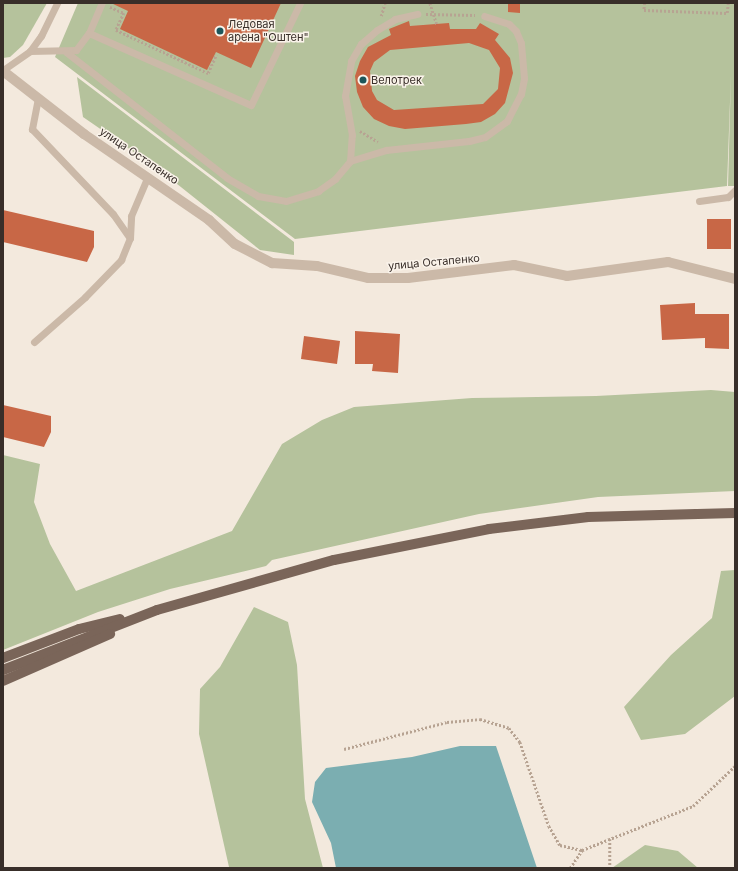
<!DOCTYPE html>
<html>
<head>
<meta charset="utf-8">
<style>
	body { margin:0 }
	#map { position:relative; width:738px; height:871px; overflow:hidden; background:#f3e9dd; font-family:Inter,sans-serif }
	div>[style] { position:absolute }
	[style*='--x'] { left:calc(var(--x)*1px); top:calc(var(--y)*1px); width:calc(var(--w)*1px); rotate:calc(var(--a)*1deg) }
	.green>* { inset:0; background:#b5c29c }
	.water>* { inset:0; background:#7baeb1 }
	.building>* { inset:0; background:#c86746 }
	.path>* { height:2.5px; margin-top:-1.25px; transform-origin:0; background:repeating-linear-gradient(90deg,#b7a392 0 2px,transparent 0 4px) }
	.service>* { height:7px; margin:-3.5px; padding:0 3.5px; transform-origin:3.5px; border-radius:3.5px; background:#cbb9a8 }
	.minor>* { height:10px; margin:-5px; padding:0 5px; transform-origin:5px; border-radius:5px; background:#cbb9a8 }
	.primary>* { height:10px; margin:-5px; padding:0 5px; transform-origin:5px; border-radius:5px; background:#7a6559 }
	.dots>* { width:11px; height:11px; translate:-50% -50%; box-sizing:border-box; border:2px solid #faf3ea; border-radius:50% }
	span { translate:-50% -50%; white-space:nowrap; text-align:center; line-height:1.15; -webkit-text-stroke:3px #faf3ea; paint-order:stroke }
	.poi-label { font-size:11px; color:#382e29 }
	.left { translate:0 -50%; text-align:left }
	.street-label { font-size:11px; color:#382e29 }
	.frame { position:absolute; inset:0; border:4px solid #382e29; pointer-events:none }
</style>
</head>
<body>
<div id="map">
	<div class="green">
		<i style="clip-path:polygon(3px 3px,47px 3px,23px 45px,10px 57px,3px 58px)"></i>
		<i style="clip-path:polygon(78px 3px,735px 3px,735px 186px,728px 186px,731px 74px,727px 186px,295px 239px,55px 57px)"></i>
		<i style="clip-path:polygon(77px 77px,294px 242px,294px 255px,260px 250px,157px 168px,83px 117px)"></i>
		<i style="clip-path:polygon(711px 390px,735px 392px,735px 491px,598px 497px,479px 514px,272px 560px,266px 566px,170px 589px,98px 612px,3px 650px,3px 638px,26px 630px,3px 638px,3px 455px,40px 464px,34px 502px,50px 544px,76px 591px,232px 531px,282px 444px,322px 420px,354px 407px,472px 398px,596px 396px)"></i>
		<i style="clip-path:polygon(735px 570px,735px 696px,685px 734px,641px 740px,624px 707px,671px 655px,712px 618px,721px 571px)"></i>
		<i style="clip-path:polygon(254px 607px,288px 622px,297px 665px,305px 799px,323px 868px,222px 868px,229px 867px,199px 734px,200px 689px,220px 667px)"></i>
		<i style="clip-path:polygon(645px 845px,678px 851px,698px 868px,612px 868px)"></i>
	</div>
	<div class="water">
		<i style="clip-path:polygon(460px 746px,496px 746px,537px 868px,336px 868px,331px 843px,312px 802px,315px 782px,326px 768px,412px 757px)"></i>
	</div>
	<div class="building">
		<i style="clip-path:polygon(111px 3px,281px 3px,251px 68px,216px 52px,207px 70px,120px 29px,128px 11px)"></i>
		<i style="clip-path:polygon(508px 3px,520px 3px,520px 13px,508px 12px)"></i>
		<i style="clip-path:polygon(evenodd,409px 21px,410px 26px,449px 23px,450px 29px,476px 29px,480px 23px,499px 34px,495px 40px,510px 58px,513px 73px,505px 103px,495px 114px,481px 122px,466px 124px,405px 129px,389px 126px,374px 119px,363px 107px,357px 92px,355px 76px,360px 61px,368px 47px,391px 35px,389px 29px,409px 21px,469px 43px,489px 50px,500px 68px,498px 89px,483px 104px,394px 110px,377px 100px,372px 91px,370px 71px,374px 62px,390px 50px,469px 43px)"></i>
		<i style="clip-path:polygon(3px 210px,94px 231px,94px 247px,87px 262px,3px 242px)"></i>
		<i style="clip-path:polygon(707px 219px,731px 219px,731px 249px,707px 249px)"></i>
		<i style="clip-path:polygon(695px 303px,695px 314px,729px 314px,729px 349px,705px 348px,705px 338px,662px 340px,660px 305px)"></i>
		<i style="clip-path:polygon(355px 331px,400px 334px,398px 373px,372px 371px,373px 364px,355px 364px)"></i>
		<i style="clip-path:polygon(304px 336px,340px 341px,337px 364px,301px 359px)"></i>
		<i style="clip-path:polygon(3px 405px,51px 416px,51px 432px,44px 447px,3px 437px)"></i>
	</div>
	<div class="path">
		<i style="--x:430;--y:3;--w:22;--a:72"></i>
		<i style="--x:645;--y:3;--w:7;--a:98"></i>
		<i style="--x:644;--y:10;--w:83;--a:2.1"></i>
		<i style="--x:727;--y:13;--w:10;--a:-84"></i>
		<i style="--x:110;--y:7;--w:15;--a:23"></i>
		<i style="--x:124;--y:13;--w:19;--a:115"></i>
		<i style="--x:116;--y:30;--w:102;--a:25.1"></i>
		<i style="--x:426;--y:14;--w:49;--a:1.2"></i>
		<i style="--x:381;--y:16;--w:14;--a:-73"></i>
		<i style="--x:208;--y:73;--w:20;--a:-66"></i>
		<i style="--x:360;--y:131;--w:21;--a:31"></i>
		<i style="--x:344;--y:749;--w:106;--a:-14.7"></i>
		<i style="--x:447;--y:722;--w:33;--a:-5"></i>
		<i style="--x:480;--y:719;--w:30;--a:17"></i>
		<i style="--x:509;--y:728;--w:18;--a:52"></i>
		<i style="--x:520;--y:742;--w:89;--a:71"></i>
		<i style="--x:549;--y:826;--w:22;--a:60"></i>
		<i style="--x:560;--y:845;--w:23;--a:13"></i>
		<i style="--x:610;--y:839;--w:29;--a:90"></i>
		<i style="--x:570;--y:868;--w:22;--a:-56"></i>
		<i style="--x:582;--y:850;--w:119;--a:-21.6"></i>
		<i style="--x:693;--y:806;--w:58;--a:-43.6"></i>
	</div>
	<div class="service">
		<i style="--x:89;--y:33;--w:33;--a:-67"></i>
		<i style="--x:30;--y:51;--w:46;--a:-1.2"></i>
		<i style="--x:76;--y:50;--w:21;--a:-53"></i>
		<i style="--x:89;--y:33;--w:177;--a:24"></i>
		<i style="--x:251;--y:105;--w:113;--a:-64.3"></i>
		<i style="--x:66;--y:52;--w:204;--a:38"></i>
		<i style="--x:227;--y:178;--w:36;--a:30"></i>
		<i style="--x:258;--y:196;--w:28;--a:10"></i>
		<i style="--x:286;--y:201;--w:34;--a:-17"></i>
		<i style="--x:318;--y:191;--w:21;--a:-35"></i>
		<i style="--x:335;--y:179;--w:23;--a:-50"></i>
		<i style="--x:350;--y:161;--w:26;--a:-86"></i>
		<i style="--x:352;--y:135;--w:40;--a:-100"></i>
		<i style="--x:345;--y:96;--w:36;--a:-80"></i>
		<i style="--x:351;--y:61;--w:20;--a:-60"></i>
		<i style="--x:361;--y:44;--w:21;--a:-41"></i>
		<i style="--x:377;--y:30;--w:21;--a:-31"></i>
		<i style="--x:395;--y:19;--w:23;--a:-13"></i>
		<i style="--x:3;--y:70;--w:33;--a:-35"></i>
		<i style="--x:30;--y:51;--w:19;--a:-54"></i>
		<i style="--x:41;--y:36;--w:37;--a:-64"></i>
		<i style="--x:38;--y:98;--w:32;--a:101"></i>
		<i style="--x:32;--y:129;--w:117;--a:46.4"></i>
		<i style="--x:113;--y:214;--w:29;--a:55"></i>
		<i style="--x:350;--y:161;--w:38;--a:-17"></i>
		<i style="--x:386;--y:150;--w:83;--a:-6.2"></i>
		<i style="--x:469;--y:141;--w:16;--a:-14"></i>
		<i style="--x:485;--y:137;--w:27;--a:-36"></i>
		<i style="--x:507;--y:121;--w:30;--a:-63"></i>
		<i style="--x:521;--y:94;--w:16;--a:-79"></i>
		<i style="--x:524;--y:78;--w:35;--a:-95"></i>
		<i style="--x:521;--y:43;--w:13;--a:-113"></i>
		<i style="--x:516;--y:31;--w:10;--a:-135"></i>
		<i style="--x:509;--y:24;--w:26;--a:-162"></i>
		<i style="--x:699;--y:201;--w:29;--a:-8"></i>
		<i style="--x:728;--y:197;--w:10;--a:-45"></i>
		<i style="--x:34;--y:342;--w:68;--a:-41.4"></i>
		<i style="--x:85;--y:297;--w:52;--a:-45.8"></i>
		<i style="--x:121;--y:260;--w:24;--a:-68"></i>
		<i style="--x:130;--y:238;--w:22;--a:-87"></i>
		<i style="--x:131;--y:216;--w:43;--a:-67"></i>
	</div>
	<div class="minor">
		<i style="--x:3;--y:71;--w:103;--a:37.9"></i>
		<i style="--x:84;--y:134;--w:152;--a:34.5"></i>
		<i style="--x:209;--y:220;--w:35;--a:43"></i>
		<i style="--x:235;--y:244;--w:42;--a:27.2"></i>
		<i style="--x:272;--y:263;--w:45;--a:3.8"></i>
		<i style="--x:317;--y:266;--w:52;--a:13.2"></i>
		<i style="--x:368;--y:278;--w:40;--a:0"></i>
		<i style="--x:408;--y:278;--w:107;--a:-7"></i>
		<i style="--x:514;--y:265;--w:54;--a:11.7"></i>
		<i style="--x:567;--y:276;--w:102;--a:-7.9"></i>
		<i style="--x:668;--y:262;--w:69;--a:14.2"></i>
	</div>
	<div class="primary">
		<i style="--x:3;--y:658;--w:81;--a:-20.9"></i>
		<i style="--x:79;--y:629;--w:42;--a:-13.7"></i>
		<i style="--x:3;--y:670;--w:165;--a:-21.3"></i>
		<i style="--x:157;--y:610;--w:184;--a:-15.8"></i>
		<i style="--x:334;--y:560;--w:158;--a:-11.3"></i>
		<i style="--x:489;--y:529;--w:100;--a:-6.9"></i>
		<i style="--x:588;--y:517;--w:147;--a:-1.6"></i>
		<i style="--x:3;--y:681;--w:117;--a:-23.7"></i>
	</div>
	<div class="dots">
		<i style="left:220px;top:31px;background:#1d565b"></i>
		<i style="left:363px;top:80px;background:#1d565b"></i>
	</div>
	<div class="poi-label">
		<span class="left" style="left:228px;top:31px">Ледовая<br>арена "Оштен"</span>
		<span class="left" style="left:371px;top:80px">Велотрек</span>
	</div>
	<div class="street-label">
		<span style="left:139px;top:156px;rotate:34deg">улица Остапенко</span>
		<span style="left:434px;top:262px;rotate:-5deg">улица Остапенко</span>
	</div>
	<div class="frame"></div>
</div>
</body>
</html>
